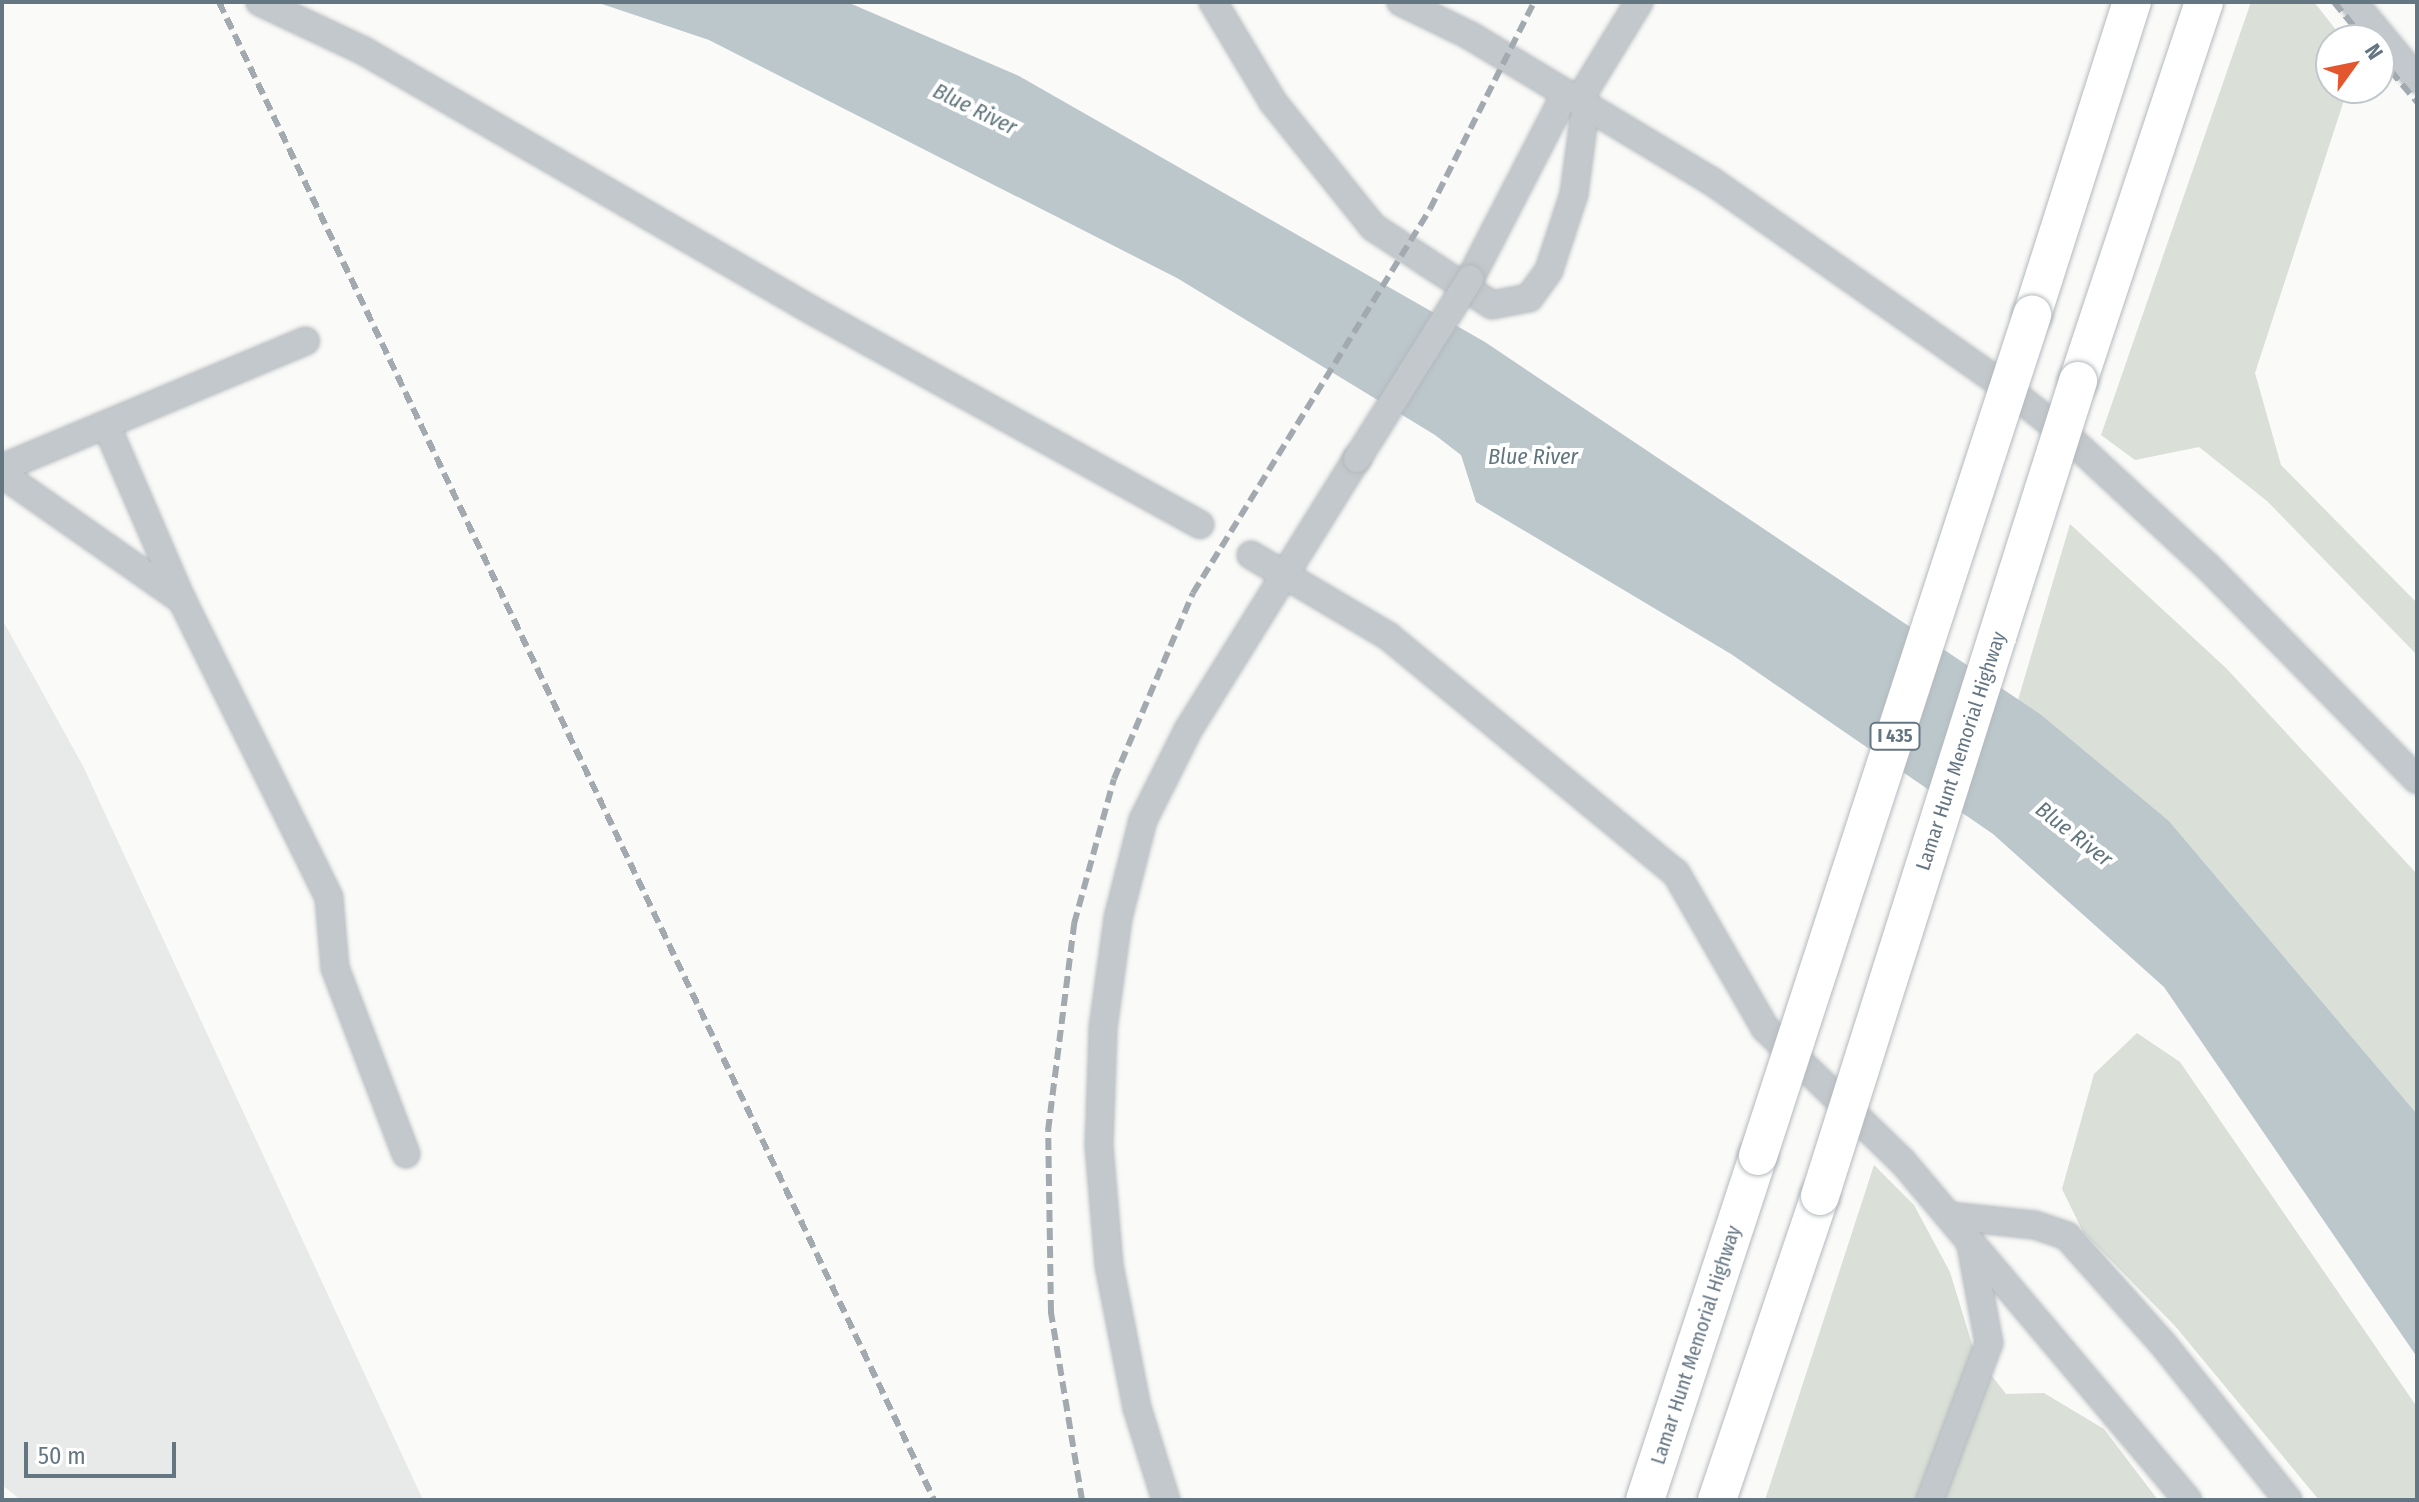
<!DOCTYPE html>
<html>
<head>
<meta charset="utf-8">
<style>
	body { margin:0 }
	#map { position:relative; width:2419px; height:1502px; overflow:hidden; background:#fafaf8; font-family:"Fira Sans Condensed",sans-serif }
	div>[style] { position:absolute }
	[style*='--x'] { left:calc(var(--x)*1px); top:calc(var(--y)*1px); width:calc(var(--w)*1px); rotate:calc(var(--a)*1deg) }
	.built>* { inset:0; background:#e8e9e9 }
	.green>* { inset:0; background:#dadfd7 }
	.water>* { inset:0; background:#bbc7cb }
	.roads { filter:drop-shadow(0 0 2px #b4b9bd) drop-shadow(0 0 2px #b4b9bd) }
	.minor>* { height:26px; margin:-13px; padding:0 13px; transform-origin:13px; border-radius:13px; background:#c3c8cc }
	.highway>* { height:38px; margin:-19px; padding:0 19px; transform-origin:19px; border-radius:19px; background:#fff }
	.rail>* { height:6px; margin-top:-3px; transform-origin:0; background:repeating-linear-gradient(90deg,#a2aab0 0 12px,transparent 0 18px) }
	.bridges { filter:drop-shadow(0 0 2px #b4b9bd) drop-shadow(0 0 2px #b4b9bd) }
	.minor-bridge>* { height:26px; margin:-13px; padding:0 13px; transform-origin:13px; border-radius:13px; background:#c3c8cc }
	.highway-bridge>* { height:38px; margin:-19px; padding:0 19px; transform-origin:19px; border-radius:19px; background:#fff }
	span { translate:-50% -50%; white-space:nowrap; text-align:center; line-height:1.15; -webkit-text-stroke:8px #fff; paint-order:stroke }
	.shield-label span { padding:2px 6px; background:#fff; border:2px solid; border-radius:6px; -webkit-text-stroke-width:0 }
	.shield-label { font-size:18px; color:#657683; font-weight:700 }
	.street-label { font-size:20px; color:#657683 }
	.water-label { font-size:22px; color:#60757c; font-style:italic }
	.frame { position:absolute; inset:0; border:4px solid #657683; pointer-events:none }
	.north { position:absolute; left:2315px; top:24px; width:80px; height:80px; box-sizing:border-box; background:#fff; border:2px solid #c1c8cd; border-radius:50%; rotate:57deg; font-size:22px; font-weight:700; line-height:32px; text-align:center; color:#657683 }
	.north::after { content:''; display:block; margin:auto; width:28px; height:36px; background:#e4572e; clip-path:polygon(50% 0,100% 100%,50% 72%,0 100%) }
	.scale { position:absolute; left:24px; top:1442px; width:152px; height:36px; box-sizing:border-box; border:4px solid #657683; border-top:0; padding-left:10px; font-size:24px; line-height:28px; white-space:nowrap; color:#657683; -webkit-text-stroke:6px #fff; paint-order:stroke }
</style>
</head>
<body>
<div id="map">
	<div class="built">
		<i style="clip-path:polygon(2px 619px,83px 766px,423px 1500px,21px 1500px,2px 1485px)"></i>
	</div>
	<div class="green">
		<i style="clip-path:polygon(2251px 2px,2314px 2px,2344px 40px,2331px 40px,2331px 88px,2348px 88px,2255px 373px,2281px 465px,2417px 603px,2417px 655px,2267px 501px,2199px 447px,2135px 460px,2101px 435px)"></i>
		<i style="clip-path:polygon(2070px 524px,2226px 668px,2417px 874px,2417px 1114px,2169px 821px,2018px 700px)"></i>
		<i style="clip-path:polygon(2137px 1033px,2180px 1062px,2417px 1407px,2417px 1500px,2319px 1500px,2175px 1326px,2083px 1232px,2062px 1189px,2094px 1074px)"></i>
		<i style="clip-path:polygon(1874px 1165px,1914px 1205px,1950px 1272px,1975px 1354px,2006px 1394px,2044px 1393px,2104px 1429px,2158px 1500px,1765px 1500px)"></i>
	</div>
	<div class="water">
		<i style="clip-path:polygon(596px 2px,847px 2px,1019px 76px,1485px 342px,2040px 714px,2169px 821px,2417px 1114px,2417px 1357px,2164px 987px,1993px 834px,1731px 654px,1476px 502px,1461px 455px,1435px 435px,1177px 278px,709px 40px)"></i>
	</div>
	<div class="roads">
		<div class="minor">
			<i style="--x:260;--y:2;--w:115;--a:25.2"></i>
			<i style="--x:364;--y:51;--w:519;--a:30.07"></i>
			<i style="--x:813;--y:311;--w:442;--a:28.9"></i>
			<i style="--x:1213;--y:2;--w:117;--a:59"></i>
			<i style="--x:1273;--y:102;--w:160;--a:51.3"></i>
			<i style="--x:1373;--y:227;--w:142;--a:33.2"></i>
			<i style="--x:1492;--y:305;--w:38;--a:-11"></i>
			<i style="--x:1529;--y:298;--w:34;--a:-54"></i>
			<i style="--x:1549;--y:270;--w:80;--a:-71.8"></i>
			<i style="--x:1574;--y:194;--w:91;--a:-82.4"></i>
			<i style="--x:1401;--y:2;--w:76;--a:25.9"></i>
			<i style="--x:1469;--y:35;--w:285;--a:31.1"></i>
			<i style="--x:1713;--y:182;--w:355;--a:35"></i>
			<i style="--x:2004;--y:386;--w:80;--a:38.4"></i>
			<i style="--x:2067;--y:436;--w:192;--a:42.9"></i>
			<i style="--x:2208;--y:567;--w:298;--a:45.5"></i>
			<i style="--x:2353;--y:2;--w:100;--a:50.3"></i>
			<i style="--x:1579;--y:100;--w:115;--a:-58.5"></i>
			<i style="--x:1470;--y:279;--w:209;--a:-62.7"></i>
			<i style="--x:107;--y:427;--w:189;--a:66.6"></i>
			<i style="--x:2;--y:468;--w:329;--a:-22.7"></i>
			<i style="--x:2;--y:474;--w:220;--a:35"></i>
			<i style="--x:182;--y:600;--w:332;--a:63.7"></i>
			<i style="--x:329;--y:898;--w:70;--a:85.1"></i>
			<i style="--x:335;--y:968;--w:199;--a:69.1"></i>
			<i style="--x:1251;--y:555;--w:159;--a:30.6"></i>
			<i style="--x:1388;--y:636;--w:373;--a:39.5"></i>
			<i style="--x:1676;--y:873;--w:179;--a:60.1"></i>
			<i style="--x:1765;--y:1028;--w:192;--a:44.2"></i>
			<i style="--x:1903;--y:1162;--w:442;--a:49.9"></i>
			<i style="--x:1949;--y:1216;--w:86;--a:6"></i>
			<i style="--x:2035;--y:1225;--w:34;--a:19"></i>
			<i style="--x:2067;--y:1236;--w:144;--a:48.4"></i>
			<i style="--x:2163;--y:1344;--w:200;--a:51.3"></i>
			<i style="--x:1166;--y:1500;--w:96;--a:-107.5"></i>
			<i style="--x:1137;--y:1408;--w:146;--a:-101.1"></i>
			<i style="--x:1109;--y:1265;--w:120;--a:-94.8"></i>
			<i style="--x:1099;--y:1145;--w:117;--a:-88"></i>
			<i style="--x:1103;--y:1028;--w:111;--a:-82.2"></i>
			<i style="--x:1118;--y:918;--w:101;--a:-75.7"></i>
			<i style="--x:1143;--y:820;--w:101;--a:-63.4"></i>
			<i style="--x:1188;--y:730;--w:319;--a:-58.1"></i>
			<i style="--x:1930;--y:1500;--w:168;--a:-69.4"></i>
			<i style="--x:1989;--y:1343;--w:99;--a:-100.5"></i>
		</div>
		<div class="highway">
			<i style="--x:2032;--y:315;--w:329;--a:-72.3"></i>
			<i style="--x:2078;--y:381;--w:399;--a:-71.6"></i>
			<i style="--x:1645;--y:1500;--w:362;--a:-71.8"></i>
			<i style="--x:1717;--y:1500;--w:321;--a:-71.3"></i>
		</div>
	</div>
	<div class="rail">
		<i style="--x:219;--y:2;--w:1660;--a:64.48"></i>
		<i style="--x:2334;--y:2;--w:49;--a:50.8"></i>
		<i style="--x:2379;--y:57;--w:59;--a:49.8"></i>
		<i style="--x:1082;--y:1500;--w:191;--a:-99.4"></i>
		<i style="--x:1051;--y:1312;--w:181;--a:-90.9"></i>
		<i style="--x:1048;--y:1131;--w:209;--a:-82.8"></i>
		<i style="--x:1074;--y:924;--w:150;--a:-74.6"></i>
		<i style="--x:1114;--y:779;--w:202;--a:-67"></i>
		<i style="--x:1193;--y:593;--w:451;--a:-58.3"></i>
		<i style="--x:1430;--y:209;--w:232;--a:-63.3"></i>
	</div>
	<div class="bridges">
		<div class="minor-bridge">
			<i style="--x:1357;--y:459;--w:213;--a:-57.9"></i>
		</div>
		<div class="highway-bridge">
			<i style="--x:1758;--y:1156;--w:885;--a:-71.95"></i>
			<i style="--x:1820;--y:1196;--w:855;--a:-72.43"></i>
		</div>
	</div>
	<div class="shield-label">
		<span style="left:1895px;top:736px">I 435</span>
	</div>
	<div class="street-label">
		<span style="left:1961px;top:751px;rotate:-72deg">Lamar Hunt Memorial Highway</span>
		<span style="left:1696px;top:1345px;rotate:-72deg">Lamar Hunt Memorial Highway</span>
	</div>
	<div class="water-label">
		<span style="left:975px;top:109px;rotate:26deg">Blue River</span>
		<span style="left:1533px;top:457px">Blue River</span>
		<span style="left:2074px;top:834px;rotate:38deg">Blue River</span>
	</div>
	<div class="frame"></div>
	<div class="north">N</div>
	<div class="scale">50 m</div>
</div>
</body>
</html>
